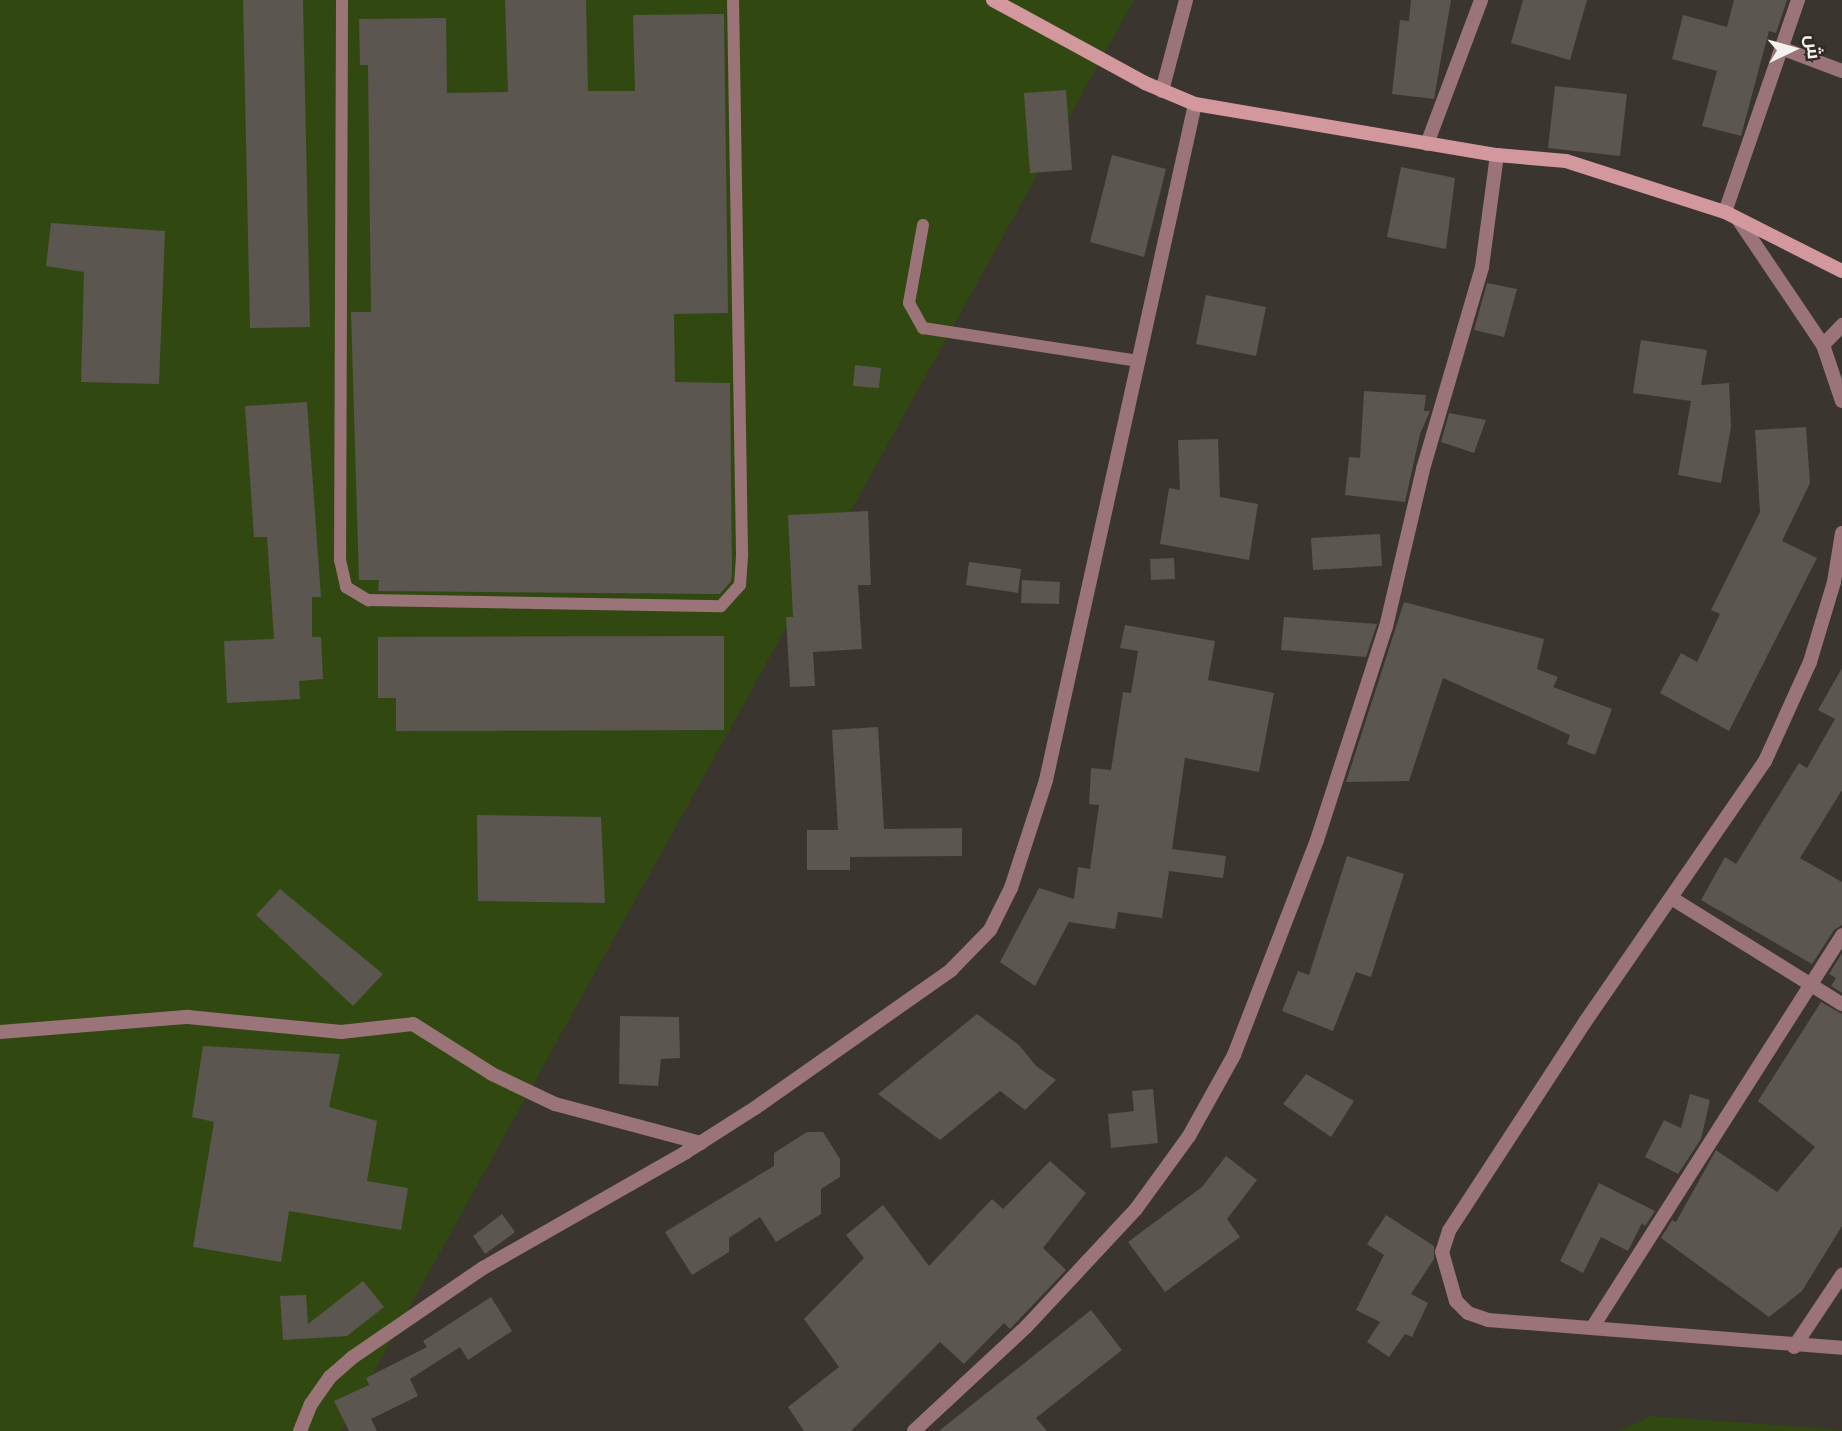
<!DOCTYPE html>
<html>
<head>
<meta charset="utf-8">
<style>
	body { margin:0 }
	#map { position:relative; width:1842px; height:1431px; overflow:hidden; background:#3a352f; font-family:"PT Sans",Cairo,sans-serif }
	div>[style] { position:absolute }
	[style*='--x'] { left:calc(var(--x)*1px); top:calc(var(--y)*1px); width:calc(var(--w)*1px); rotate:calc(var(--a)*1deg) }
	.green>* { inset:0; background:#314910 }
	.building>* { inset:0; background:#5b5650 }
	.lane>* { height:12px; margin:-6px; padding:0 6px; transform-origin:6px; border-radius:6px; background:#9a7479 }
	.street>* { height:14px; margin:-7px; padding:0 7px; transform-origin:7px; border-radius:7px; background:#9a7479 }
	.secondary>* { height:14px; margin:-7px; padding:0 7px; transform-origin:7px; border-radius:7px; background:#d3979e }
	span { translate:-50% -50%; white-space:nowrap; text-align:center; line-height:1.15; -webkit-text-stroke:6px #302b25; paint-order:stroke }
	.north { position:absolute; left:1758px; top:14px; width:70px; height:70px; -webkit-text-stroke:5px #302b25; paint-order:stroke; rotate:85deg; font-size:19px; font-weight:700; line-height:28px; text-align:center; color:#f5f1ee }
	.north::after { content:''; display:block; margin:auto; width:24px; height:32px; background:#f5f1ee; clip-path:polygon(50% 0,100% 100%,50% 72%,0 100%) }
</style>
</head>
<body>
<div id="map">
	<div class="green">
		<i style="clip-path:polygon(0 0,1134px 0,341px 1431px,0 1431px)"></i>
		<i style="clip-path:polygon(1651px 1416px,1828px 1429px,1842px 1431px,1619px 1431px)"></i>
	</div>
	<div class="building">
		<i style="clip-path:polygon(243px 0,303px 0,310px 327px,250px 328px)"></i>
		<i style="clip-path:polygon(505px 0,586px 0,588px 91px,635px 91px,633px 15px,724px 14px,728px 313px,674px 314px,675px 382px,730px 383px,732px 572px,731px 581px,720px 594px,378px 591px,379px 580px,359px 580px,351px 312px,371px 312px,368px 65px,360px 65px,359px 19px,446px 18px,447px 93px,508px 92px)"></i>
		<i style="clip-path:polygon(1411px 0,1451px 0,1434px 99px,1392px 94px,1400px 20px,1409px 21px)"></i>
		<i style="clip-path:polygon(1523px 0,1587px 0,1570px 60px,1511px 43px)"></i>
		<i style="clip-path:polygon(1734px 0,1787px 0,1776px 33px,1769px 31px,1741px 136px,1702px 126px,1717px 71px,1672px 59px,1683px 15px,1727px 27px)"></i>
		<i style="clip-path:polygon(1555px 86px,1627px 94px,1620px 156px,1548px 148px)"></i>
		<i style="clip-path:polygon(1066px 90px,1072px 170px,1030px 173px,1024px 93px)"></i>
		<i style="clip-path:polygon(1112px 155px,1166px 169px,1144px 257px,1090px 242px)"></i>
		<i style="clip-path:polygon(1401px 167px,1455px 178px,1446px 249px,1387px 237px)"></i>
		<i style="clip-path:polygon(51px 223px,165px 231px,159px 384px,81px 382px,84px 272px,46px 266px)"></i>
		<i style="clip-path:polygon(1487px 283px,1517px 289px,1504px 337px,1474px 330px)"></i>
		<i style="clip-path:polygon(1206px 295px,1266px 307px,1256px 356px,1196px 344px)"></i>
		<i style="clip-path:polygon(1641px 340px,1707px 350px,1701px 385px,1729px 383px,1731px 427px,1721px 483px,1678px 475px,1691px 401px,1633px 393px)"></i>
		<i style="clip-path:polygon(855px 365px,881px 368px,879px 388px,853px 386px)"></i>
		<i style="clip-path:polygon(1364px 391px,1426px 395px,1424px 411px,1430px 411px,1420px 434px,1405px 502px,1345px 495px,1349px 457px,1360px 458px)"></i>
		<i style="clip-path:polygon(307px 402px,321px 597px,312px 597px,312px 637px,321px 637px,323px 679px,299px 681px,300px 699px,227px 703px,224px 641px,274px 639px,267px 537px,254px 537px,245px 406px)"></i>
		<i style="clip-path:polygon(1449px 413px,1486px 420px,1474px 453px,1441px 442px)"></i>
		<i style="clip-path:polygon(1806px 427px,1810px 483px,1782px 541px,1817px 558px,1729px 731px,1660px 693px,1681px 653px,1697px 662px,1720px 614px,1711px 610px,1760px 512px,1755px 430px)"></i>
		<i style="clip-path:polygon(1218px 439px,1220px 497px,1258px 504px,1249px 560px,1160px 544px,1169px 488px,1180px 490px,1178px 440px)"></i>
		<i style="clip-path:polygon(868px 511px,871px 585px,858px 585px,862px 649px,813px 652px,815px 686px,790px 687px,786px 617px,793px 617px,788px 515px)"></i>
		<i style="clip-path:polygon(1380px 534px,1382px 566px,1313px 570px,1311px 538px)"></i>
		<i style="clip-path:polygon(1174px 558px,1175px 579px,1151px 580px,1150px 559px)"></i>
		<i style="clip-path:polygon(969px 562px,1021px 569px,1018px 593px,966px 585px)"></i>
		<i style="clip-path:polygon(1022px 580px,1060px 582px,1059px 604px,1021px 603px)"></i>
		<i style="clip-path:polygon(1404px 602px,1544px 639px,1537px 669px,1558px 677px,1553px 687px,1612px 709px,1595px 755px,1567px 744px,1570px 735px,1443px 678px,1409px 781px,1346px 782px)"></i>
		<i style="clip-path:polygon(1284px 617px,1377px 624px,1366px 657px,1281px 650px)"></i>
		<i style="clip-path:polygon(1125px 625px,1215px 641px,1208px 680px,1274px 693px,1259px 772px,1185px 758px,1172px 849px,1226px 856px,1223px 878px,1169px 871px,1162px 918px,1118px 912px,1115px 929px,1069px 922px,1035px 986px,1000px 962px,1039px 888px,1074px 899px,1078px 867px,1090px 869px,1099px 805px,1089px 804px,1091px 768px,1111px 770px,1123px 692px,1131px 693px,1138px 651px,1120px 648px)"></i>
		<i style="clip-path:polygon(724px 636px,724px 730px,396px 731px,396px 698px,378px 698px,378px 637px)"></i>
		<i style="clip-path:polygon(1842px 668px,1842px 790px,1800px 858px,1842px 882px,1842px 925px,1834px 930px,1812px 964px,1701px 900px,1725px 857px,1736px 864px,1799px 763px,1807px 768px,1835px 719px,1818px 710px)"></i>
		<i style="clip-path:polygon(878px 727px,884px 829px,962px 828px,962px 856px,850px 857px,850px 870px,807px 870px,807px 830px,838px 830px,832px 730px)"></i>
		<i style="clip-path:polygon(477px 815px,601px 817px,605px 903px,478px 901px)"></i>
		<i style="clip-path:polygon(1347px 856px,1404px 874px,1371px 977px,1356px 972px,1333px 1031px,1282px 1011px,1298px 971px,1309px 975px)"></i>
		<i style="clip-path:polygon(280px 889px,383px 974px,353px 1006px,256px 915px)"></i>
		<i style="clip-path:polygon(1842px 953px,1842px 993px,1831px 986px,1836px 978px,1829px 974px)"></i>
		<i style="clip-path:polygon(1821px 1002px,1842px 1014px,1842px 1226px,1802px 1291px,1769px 1317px,1661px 1238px,1672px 1220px,1676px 1222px,1716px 1150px,1777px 1192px,1815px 1147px,1758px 1101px)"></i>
		<i style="clip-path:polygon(977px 1014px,1019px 1045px,1036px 1066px,1056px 1080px,1025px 1110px,1000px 1091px,940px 1140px,878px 1094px)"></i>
		<i style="clip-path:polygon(620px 1016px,679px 1017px,680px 1058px,661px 1059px,658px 1086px,619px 1084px)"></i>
		<i style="clip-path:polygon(203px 1046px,340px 1054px,329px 1107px,377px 1121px,367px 1181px,408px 1188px,401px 1230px,289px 1211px,281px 1262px,193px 1247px,214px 1122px,192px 1117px)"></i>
		<i style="clip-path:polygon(1306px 1074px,1354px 1101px,1331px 1137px,1283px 1104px)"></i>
		<i style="clip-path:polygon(1153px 1089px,1158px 1143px,1111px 1148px,1108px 1114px,1134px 1111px,1132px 1091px)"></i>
		<i style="clip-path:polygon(1690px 1094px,1710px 1100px,1701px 1139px,1678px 1174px,1645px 1157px,1664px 1120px,1681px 1128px)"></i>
		<i style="clip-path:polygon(807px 1132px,823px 1132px,840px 1159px,840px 1177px,821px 1189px,821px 1214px,776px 1242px,760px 1217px,729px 1238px,729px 1252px,692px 1275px,665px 1232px,774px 1166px,774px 1153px)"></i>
		<i style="clip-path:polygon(1226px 1156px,1257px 1180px,1227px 1219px,1240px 1237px,1165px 1292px,1128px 1242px,1202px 1187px)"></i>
		<i style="clip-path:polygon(1050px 1161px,1086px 1193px,1043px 1248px,1066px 1270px,1010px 1329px,1004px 1323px,964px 1364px,940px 1342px,851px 1431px,804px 1431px,788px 1407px,839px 1367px,804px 1319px,864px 1258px,846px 1235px,883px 1205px,929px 1266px,992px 1199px,1003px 1209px)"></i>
		<i style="clip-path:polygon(1599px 1183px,1655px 1211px,1645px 1226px,1642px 1223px,1628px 1251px,1601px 1237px,1583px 1273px,1560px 1261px)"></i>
		<i style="clip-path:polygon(502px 1214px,515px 1232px,485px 1254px,473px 1236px)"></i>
		<i style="clip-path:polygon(1386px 1215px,1434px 1246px,1434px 1259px,1411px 1294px,1428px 1303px,1412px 1337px,1405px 1334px,1389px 1357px,1367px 1342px,1380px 1322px,1356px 1310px,1384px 1255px,1367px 1244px)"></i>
		<i style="clip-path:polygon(363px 1281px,384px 1307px,347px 1336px,283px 1340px,280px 1296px,306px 1295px,308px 1324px)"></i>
		<i style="clip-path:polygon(491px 1297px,512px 1331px,468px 1360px,460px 1347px,410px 1379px,418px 1396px,371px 1419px,377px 1431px,349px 1431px,334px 1401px,369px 1385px,366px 1378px,427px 1347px,423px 1341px)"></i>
		<i style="clip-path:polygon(1091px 1310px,1122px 1350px,1036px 1418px,1047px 1431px,939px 1431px)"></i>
	</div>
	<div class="lane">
		<i style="--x:342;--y:0;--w:560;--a:90.2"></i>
		<i style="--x:340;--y:560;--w:28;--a:77"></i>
		<i style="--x:346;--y:587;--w:26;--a:31"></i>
		<i style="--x:368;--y:600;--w:353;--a:1"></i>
		<i style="--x:721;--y:606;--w:28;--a:-48"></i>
		<i style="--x:740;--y:585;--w:32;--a:-86"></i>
		<i style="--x:742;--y:553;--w:553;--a:-90.93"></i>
		<i style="--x:923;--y:225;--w:79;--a:100.2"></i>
		<i style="--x:909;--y:303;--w:29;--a:61"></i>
		<i style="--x:923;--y:328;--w:218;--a:8.7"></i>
	</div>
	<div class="street">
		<i style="--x:1781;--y:48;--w:65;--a:20.7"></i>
		<i style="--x:1162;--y:91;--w:94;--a:-75.2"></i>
		<i style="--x:1427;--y:144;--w:154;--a:-69.4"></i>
		<i style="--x:1725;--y:212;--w:224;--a:-71"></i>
		<i style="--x:1738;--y:219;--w:152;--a:56"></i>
		<i style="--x:1823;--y:345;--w:59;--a:71.3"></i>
		<i style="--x:1823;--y:345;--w:28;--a:-46"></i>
		<i style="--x:1842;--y:533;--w:50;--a:99.3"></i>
		<i style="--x:1834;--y:582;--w:84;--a:106.7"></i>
		<i style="--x:1810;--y:662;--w:109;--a:114.4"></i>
		<i style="--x:1765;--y:761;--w:317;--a:124.6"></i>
		<i style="--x:1585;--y:1022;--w:249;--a:123.1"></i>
		<i style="--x:1449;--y:1231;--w:22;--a:108"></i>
		<i style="--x:1442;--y:1252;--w:51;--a:74.1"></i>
		<i style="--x:1456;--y:1301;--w:17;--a:45"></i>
		<i style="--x:1468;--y:1313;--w:21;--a:19"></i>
		<i style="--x:1488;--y:1320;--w:355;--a:4.5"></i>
		<i style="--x:1673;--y:899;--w:199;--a:31.9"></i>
		<i style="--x:0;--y:1032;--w:189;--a:-4.6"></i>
		<i style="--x:188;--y:1017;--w:154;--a:5.6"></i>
		<i style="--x:341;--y:1032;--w:72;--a:-6.3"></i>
		<i style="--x:413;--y:1024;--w:93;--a:32.3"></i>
		<i style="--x:492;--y:1074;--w:70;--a:25.5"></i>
		<i style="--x:555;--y:1104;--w:151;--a:15"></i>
		<i style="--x:1592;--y:1328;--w:466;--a:-57.5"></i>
		<i style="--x:1794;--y:1347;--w:87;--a:-56.3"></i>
		<i style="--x:300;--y:1431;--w:29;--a:-68"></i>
		<i style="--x:311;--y:1404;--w:33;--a:-55"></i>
		<i style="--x:330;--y:1377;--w:30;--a:-41"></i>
		<i style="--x:353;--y:1357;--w:158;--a:-34.4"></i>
		<i style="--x:483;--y:1268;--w:234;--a:-29.7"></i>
		<i style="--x:686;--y:1152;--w:82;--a:-32.5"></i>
		<i style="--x:755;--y:1108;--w:240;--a:-35.1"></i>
		<i style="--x:951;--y:970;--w:56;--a:-45.7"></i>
		<i style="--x:990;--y:930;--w:47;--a:-63.4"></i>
		<i style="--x:1011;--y:888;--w:114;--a:-72"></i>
		<i style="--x:1046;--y:780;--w:692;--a:-77.57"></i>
		<i style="--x:914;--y:1431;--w:153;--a:-42.9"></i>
		<i style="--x:1026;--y:1327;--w:161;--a:-47"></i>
		<i style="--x:1136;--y:1209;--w:90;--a:-54"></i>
		<i style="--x:1189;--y:1136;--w:93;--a:-60.9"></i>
		<i style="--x:1234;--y:1055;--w:230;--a:-68.9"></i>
		<i style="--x:1317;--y:840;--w:224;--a:-72.1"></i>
		<i style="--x:1386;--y:627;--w:162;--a:-76.8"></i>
		<i style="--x:1423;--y:469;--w:210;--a:-73.7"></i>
		<i style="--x:1482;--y:267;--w:113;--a:-82.4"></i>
	</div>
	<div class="secondary">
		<i style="--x:993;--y:0;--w:173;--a:28.6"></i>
		<i style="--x:1145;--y:83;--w:54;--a:22.8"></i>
		<i style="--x:1195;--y:104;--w:306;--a:9.6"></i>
		<i style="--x:1497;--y:155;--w:69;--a:5"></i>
		<i style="--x:1566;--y:161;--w:167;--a:17.8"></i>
		<i style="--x:1725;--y:212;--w:131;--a:26.8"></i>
	</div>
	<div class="north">ش</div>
</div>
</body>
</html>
